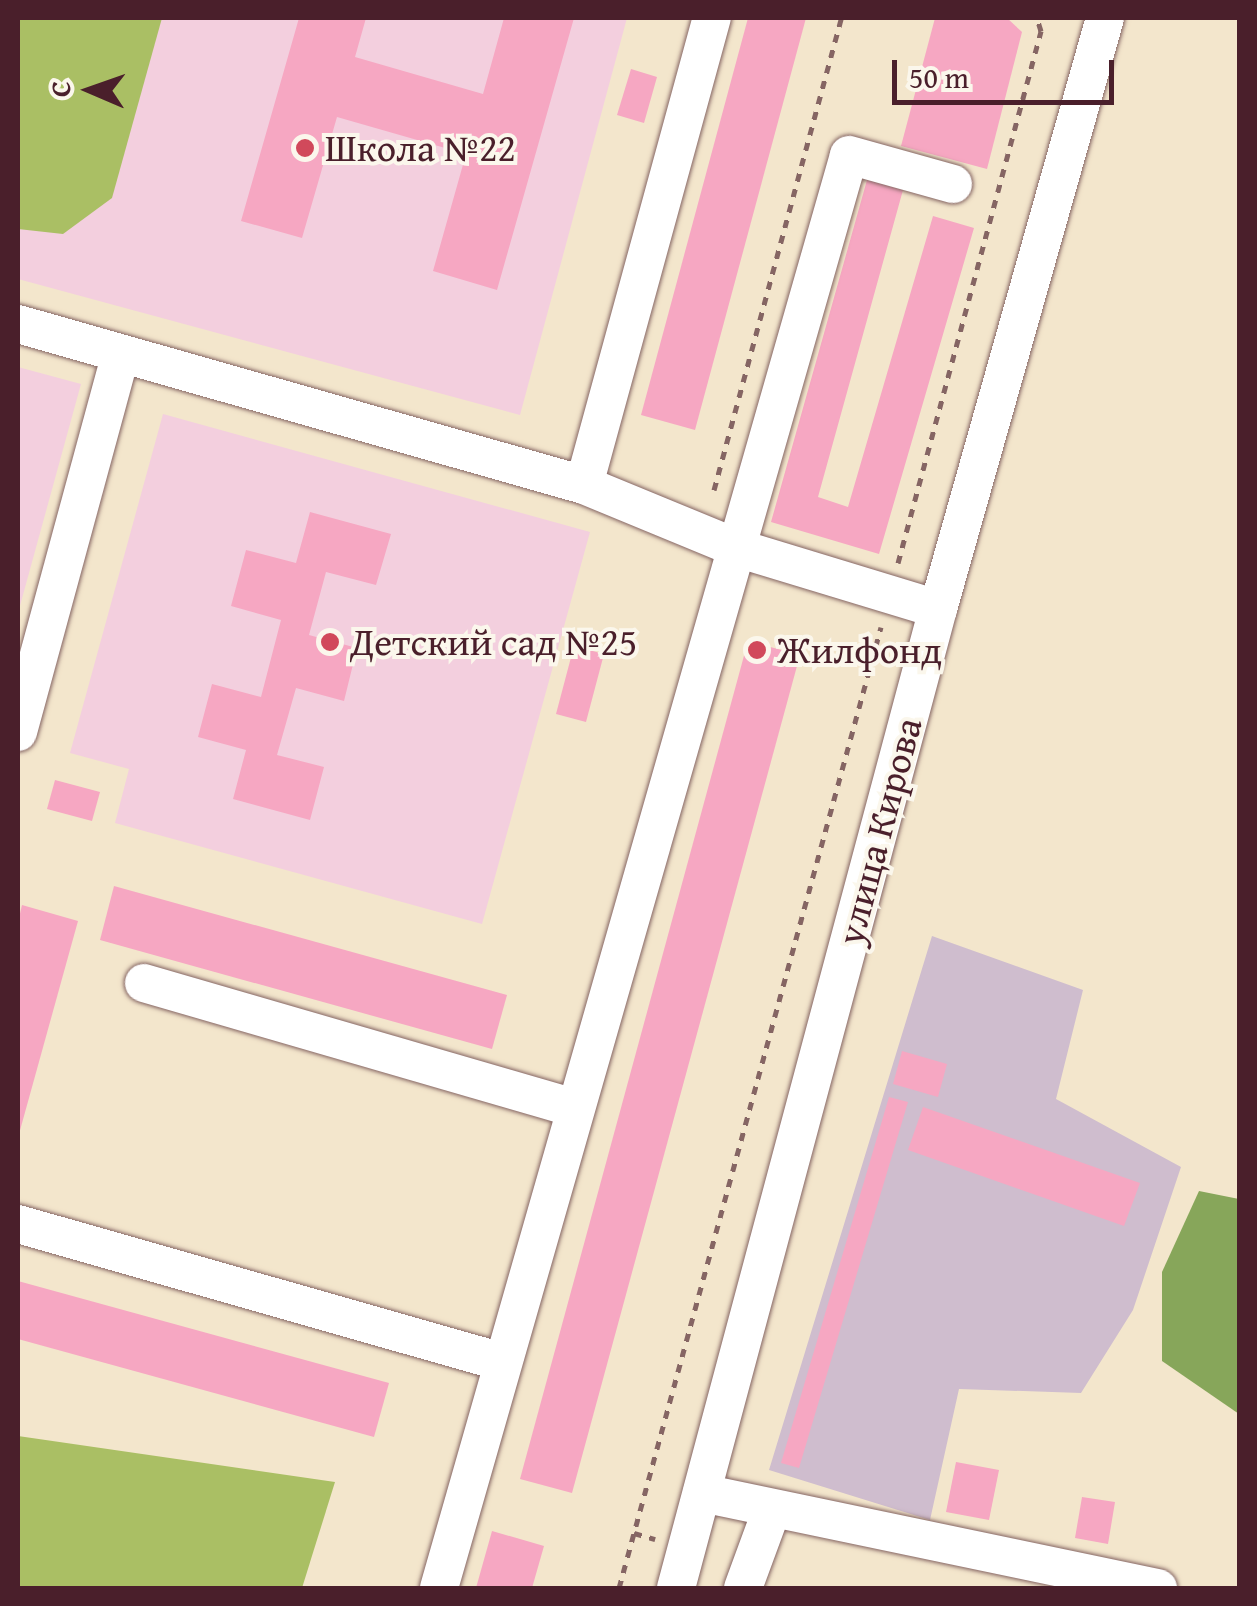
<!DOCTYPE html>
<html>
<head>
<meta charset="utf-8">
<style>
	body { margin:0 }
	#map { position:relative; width:1257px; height:1606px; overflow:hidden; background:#f3e6cc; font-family:"Gentium Book Plus",serif }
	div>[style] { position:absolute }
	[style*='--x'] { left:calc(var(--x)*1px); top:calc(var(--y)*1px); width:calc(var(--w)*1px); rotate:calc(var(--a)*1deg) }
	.built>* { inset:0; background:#f3cfde }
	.industrial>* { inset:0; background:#cfbdce }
	.green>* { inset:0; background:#aabf64 }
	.forest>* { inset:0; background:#87a65a }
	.building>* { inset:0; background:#f6a7c2 }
	.path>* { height:5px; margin-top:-2.5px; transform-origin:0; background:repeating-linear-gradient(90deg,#856563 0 8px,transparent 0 16px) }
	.roads { filter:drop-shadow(0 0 2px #856563) drop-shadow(0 0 2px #856563) }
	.minor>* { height:38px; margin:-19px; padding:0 19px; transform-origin:19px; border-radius:19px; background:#fff }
	.dots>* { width:28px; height:28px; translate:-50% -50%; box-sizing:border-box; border:5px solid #fbf7ec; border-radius:50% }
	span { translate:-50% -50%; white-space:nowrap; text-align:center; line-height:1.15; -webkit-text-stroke:8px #fbf7ec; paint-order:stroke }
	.poi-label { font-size:38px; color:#4a1f2b }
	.left { translate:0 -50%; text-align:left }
	.street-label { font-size:38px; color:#4a1f2b }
	.frame { position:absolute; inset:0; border:20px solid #4a1f2b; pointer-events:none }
	.north { position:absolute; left:40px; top:40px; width:100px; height:100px; -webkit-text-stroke:8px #fbf7ec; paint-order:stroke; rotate:272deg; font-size:28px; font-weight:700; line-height:40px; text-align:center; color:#4a1f2b }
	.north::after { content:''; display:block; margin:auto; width:35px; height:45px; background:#4a1f2b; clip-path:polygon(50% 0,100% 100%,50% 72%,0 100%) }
	.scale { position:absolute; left:892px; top:60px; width:222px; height:45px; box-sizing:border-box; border:5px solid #4a1f2b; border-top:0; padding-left:12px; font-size:30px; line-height:35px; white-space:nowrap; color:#4a1f2b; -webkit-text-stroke:8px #fbf7ec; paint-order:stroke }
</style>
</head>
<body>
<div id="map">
	<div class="built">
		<i style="clip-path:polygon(18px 18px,627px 18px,520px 415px,18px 279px)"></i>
		<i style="clip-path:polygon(18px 367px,81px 384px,18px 613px)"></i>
		<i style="clip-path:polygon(163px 414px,590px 532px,482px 924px,115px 823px,129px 769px,70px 753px)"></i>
	</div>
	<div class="industrial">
		<i style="clip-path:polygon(932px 936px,1083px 990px,1056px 1099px,1181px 1167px,1133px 1310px,1081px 1393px,959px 1389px,930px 1520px,769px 1470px)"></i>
	</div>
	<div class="green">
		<i style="clip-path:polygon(18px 18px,162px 18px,112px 198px,63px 234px,18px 229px)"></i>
		<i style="clip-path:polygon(18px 1436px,335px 1482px,302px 1588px,18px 1588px)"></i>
	</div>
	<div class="forest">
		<i style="clip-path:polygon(1199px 1191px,1239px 1199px,1239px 1414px,1162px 1361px,1162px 1272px)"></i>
	</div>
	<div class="building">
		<i style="clip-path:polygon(299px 18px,366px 18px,355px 57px,483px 94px,504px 18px,574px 18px,497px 290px,433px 271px,466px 154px,337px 117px,302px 238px,241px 221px)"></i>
		<i style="clip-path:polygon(748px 18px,806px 18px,695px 430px,641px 415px)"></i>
		<i style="clip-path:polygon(935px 18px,1007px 18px,1022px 32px,987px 169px,901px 146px)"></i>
		<i style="clip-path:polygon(631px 69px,657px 77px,644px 123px,617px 115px)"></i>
		<i style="clip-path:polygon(867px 180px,903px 190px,818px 497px,848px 507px,933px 216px,974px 228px,879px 554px,771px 522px)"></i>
		<i style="clip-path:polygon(310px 512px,391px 534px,376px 585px,326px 572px,309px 635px,357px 648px,344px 701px,296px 688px,277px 755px,324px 767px,310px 820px,233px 799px,246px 750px,198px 737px,212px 684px,261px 697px,281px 620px,231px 606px,246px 550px,296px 563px)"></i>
		<i style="clip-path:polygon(748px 641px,800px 655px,572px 1493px,520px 1479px)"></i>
		<i style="clip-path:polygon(574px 646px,604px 654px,586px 722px,556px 714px)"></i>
		<i style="clip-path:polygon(55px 780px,100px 792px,92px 821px,47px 809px)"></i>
		<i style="clip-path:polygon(114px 886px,507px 995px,492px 1049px,100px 940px)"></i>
		<i style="clip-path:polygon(22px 905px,78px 921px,19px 1134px,18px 922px)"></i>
		<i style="clip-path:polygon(902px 1051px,947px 1064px,938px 1097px,893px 1084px)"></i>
		<i style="clip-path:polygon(889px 1097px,908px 1102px,799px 1468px,781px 1463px)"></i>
		<i style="clip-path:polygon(923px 1107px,1140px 1183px,1124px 1226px,908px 1150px)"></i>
		<i style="clip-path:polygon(18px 1281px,389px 1383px,374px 1437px,18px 1339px)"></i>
		<i style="clip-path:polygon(956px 1462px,999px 1470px,989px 1520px,946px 1512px)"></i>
		<i style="clip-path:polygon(1082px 1497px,1115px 1502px,1108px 1544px,1075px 1538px)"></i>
		<i style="clip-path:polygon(492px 1531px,544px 1546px,532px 1588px,476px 1588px)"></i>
	</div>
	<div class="path">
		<i style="--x:714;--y:490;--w:489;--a:-74.9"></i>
		<i style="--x:898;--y:563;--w:551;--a:-74.95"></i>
		<i style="--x:1041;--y:31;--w:14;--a:-107"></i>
		<i style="--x:634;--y:1533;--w:22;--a:16"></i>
		<i style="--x:619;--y:1588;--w:996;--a:-74.75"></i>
	</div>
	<div class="roads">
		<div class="minor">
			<i style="--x:18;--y:324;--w:588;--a:15.88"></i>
			<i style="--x:584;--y:485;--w:165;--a:22.4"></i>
			<i style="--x:737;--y:548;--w:210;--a:16.9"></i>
			<i style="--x:584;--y:485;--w:484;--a:-74.7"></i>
			<i style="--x:18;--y:732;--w:392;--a:-74.8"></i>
			<i style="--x:144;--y:983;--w:449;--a:16.2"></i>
			<i style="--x:18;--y:1224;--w:503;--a:15.91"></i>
			<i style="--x:702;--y:1493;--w:466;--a:11.8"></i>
			<i style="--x:439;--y:1588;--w:1490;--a:-74.03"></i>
			<i style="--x:849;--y:155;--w:108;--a:15.6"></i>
			<i style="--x:676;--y:1588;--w:1013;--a:-75.02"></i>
			<i style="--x:938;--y:609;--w:614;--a:-74.22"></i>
			<i style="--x:743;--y:1588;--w:84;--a:-69.8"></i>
		</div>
	</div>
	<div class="dots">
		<i style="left:305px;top:148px;background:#d1495b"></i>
		<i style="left:330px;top:642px;background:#d1495b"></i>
		<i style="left:757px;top:650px;background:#d1495b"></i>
	</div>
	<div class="poi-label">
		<span class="left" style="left:325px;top:148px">Школа №22</span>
		<span class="left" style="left:350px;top:642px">Детский сад №25</span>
		<span class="left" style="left:777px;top:650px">Жилфонд</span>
	</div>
	<div class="street-label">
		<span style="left:879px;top:831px;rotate:-75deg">улица Кирова</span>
	</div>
	<div class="frame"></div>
	<div class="north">С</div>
	<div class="scale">50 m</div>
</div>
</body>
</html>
